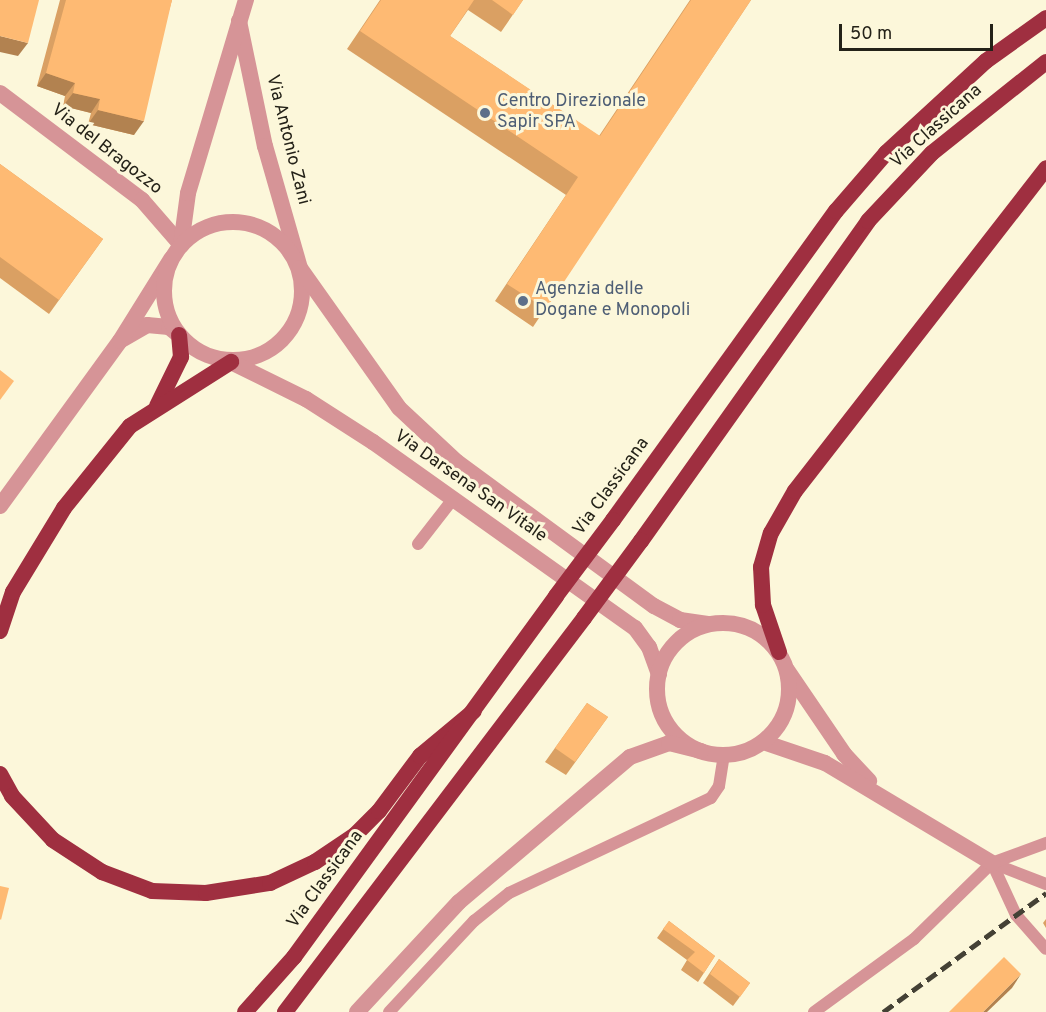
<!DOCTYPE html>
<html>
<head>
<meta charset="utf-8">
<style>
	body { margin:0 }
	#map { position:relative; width:1046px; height:1012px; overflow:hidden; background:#fcf7da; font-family:Overpass,sans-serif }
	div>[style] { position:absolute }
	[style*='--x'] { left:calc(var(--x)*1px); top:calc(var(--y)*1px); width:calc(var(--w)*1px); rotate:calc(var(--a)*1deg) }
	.service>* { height:12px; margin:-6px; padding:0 6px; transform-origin:6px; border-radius:6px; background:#d69497 }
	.minor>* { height:16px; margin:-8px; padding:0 8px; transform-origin:8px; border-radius:8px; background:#d69497 }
	.tertiary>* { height:16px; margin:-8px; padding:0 8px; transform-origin:8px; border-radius:8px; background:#d69497 }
	.tertiary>.ring { margin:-8px; padding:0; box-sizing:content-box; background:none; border:16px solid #d69497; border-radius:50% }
	.trunk>* { height:16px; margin:-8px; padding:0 8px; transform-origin:8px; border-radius:8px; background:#9f2f40 }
	.rail>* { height:4.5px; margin-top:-2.25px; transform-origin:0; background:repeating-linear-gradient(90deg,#444135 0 12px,transparent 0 18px) }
	.trunk-bridge>* { height:16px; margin:-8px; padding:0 8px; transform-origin:8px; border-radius:8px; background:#9f2f40 }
	.wall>* { inset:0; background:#daa063 }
	.shaded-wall>* { inset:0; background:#b28250 }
	.building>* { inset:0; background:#feba73 }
	.dots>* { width:16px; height:16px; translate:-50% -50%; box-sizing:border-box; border:3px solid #fcf7da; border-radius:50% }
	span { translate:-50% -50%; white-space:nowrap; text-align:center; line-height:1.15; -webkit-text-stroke:6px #fcf7da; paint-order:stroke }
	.service-label { font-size:18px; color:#4e5e75 }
	.left { translate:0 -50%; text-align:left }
	.street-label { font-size:18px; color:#242218 }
	.scale { position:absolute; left:839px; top:24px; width:154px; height:27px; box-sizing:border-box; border:3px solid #242218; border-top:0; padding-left:8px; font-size:18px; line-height:21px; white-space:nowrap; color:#242218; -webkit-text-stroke:4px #fcf7da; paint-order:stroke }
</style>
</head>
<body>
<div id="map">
	<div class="service">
		<i style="--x:418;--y:544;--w:57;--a:-52.1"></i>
		<i style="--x:992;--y:863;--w:57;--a:65.2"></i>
		<i style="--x:1016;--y:915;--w:45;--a:48.6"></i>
		<i style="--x:992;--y:863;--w:58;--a:21.3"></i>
		<i style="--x:389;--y:1012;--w:125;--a:-47"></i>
		<i style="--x:474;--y:921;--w:45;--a:-38.7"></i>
		<i style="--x:509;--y:893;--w:223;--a:-25.2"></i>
		<i style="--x:711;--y:798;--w:14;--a:-56"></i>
		<i style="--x:719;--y:786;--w:31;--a:-81"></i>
		<i style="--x:814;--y:1012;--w:124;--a:-36.1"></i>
		<i style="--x:914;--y:939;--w:109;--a:-44.3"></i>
		<i style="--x:992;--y:863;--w:58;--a:-20.3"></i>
	</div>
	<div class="minor">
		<i style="--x:239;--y:21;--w:128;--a:78.3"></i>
		<i style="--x:265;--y:146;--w:127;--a:74"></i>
		<i style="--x:0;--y:93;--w:178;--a:37"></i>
		<i style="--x:142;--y:200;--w:60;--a:49.1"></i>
		<i style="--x:181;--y:245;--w:52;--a:-82.3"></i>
		<i style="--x:188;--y:193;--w:202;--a:-73.3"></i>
		<i style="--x:123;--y:339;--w:28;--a:-30"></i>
		<i style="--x:147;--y:325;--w:22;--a:5"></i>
		<i style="--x:169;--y:327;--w:13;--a:39"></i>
		<i style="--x:0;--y:506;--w:204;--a:-54"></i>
		<i style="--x:120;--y:341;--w:97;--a:-58.1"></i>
		<i style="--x:787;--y:670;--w:102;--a:55.8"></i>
		<i style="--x:844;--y:754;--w:37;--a:47"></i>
		<i style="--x:763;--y:742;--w:65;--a:18.7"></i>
		<i style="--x:825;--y:763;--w:195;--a:30.9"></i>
	</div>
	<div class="tertiary">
		<i class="ring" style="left:164px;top:222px;width:122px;height:122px"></i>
		<i style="--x:300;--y:268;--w:171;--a:54.7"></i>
		<i style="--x:399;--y:408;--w:79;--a:43"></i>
		<i style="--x:457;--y:462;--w:244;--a:36.2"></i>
		<i style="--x:654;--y:606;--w:30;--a:28"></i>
		<i style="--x:680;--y:620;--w:28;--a:8"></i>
		<i style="--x:231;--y:362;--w:84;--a:26.3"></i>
		<i style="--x:306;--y:399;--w:80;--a:32.7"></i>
		<i style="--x:373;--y:442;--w:321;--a:35.4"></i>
		<i style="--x:635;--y:628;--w:24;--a:54"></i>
		<i style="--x:649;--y:647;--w:29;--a:70"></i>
		<i class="ring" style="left:657px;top:623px;width:116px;height:116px"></i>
		<i style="--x:357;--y:1012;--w:150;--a:-47.2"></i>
		<i style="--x:459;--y:902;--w:224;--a:-40.3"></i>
		<i style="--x:630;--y:757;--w:41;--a:-19.7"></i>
		<i style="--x:669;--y:743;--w:33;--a:14"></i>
	</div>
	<div class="trunk">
		<i style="--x:157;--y:406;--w:55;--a:-63.9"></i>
		<i style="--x:181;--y:357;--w:22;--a:-95"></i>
		<i style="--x:613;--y:520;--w:381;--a:-54.2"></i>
		<i style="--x:836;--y:211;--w:77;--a:-49.2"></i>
		<i style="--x:886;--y:153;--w:136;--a:-42.6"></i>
		<i style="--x:986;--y:61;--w:74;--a:-35.6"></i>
		<i style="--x:641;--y:541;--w:392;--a:-54.6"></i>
		<i style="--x:868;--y:221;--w:93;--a:-46.7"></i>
		<i style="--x:932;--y:153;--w:146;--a:-38.6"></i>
		<i style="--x:0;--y:631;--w:41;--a:-71.6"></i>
		<i style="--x:13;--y:592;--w:98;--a:-58.7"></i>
		<i style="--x:64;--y:508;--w:105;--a:-51.2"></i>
		<i style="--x:130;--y:426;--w:120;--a:-32.4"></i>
		<i style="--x:779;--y:652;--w:50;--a:-108.8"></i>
		<i style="--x:763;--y:605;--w:38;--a:-93"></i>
		<i style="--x:761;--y:567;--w:35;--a:-74"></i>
		<i style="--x:771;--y:533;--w:48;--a:-60.3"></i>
		<i style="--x:795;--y:491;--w:409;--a:-52.1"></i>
		<i style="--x:0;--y:774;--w:25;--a:61"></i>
		<i style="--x:12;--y:796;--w:60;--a:47"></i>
		<i style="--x:53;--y:840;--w:59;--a:33.1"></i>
		<i style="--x:102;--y:872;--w:53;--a:20.8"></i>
		<i style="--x:152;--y:891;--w:54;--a:2.1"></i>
		<i style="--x:206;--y:893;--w:65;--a:-8.9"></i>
		<i style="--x:270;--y:883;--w:50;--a:-25"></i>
		<i style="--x:315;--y:862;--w:48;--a:-34"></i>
		<i style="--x:355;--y:835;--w:34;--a:-45"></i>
		<i style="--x:379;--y:811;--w:69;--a:-53.3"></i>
		<i style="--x:420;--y:756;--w:70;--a:-39.8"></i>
		<i style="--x:245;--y:1012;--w:74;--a:-48.3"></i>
		<i style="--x:294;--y:957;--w:446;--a:-54"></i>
		<i style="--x:285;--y:1012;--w:495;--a:-52.8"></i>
	</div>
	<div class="rail">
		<i style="--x:883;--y:1012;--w:202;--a:-36.1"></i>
	</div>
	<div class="trunk-bridge">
		<i style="--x:556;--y:596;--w:95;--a:-53.1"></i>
		<i style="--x:584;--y:618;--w:96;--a:-53.5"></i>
	</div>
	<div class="wall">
		<i style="clip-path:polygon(60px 0,172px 0,134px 135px,88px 124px,91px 113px,63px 106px,65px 96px,37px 86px)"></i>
		<i style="clip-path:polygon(380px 0,523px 0,501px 32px,468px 10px,450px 36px,599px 136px,690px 0,751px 0,533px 327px,495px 301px,566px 195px,347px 49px)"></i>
		<i style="clip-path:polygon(0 164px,103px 239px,49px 314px,0 278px)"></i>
		<i style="clip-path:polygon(587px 703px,608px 717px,566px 775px,545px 762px)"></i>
		<i style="clip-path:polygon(1046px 919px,1046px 928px,1043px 923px)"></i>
		<i style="clip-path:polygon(669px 921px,715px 956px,698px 982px,681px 970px,687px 960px,657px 938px)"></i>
		<i style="clip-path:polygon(719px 959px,750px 983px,733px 1006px,703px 983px)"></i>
	</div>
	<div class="shaded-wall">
		<i style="clip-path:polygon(0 36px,28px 43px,18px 56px,0 52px)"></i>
		<i style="clip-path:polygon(46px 73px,75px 83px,65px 96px,37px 86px)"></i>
		<i style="clip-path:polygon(73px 93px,100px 99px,91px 113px,63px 106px)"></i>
		<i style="clip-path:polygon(98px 110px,144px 121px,134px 135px,88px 124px)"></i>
		<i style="clip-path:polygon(1021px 974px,1012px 988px,987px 1012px,983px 1012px)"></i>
	</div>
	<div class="building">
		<i style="clip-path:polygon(0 0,39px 0,28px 43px,0 36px)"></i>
		<i style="clip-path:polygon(66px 0,172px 0,144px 121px,98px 110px,100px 99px,73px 93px,75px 83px,46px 73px)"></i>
		<i style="clip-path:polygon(381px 0,474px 0,450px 36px,600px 136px,691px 0,751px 0,546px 309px,507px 284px,578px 177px,360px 31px)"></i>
		<i style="clip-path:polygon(492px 0,523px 0,513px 15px)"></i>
		<i style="clip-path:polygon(0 164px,103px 239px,59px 300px,0 257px)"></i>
		<i style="clip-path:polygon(0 370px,14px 381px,0 400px)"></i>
		<i style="clip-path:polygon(587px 703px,608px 717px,575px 762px,555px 748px)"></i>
		<i style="clip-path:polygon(0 886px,9px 888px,1px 920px,0 919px)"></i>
		<i style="clip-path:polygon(669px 921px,715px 956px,704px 973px,687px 960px,695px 952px,663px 929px)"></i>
		<i style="clip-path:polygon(1004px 957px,1021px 974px,983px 1012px,949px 1012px)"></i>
		<i style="clip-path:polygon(719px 959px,750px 983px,740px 997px,710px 974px)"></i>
	</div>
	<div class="dots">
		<i style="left:485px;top:113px;background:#5c6f8a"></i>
		<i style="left:523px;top:301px;background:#5c6f8a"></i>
	</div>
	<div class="service-label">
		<span class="left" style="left:497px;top:113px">Centro Direzionale<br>Sapir SPA</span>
		<span class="left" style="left:535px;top:301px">Agenzia delle<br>Dogane e Monopoli</span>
	</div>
	<div class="street-label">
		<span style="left:937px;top:127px;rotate:-42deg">Via Classicana</span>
		<span style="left:287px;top:140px;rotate:76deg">Via Antonio Zani</span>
		<span style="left:106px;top:150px;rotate:38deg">Via del Bragozzo</span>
		<span style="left:470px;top:487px;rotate:35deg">Via Darsena San Vitale</span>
		<span style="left:612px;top:487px;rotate:-54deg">Via Classicana</span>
		<span style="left:326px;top:880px;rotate:-54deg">Via Classicana</span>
	</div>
	<div class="scale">50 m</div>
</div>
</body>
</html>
